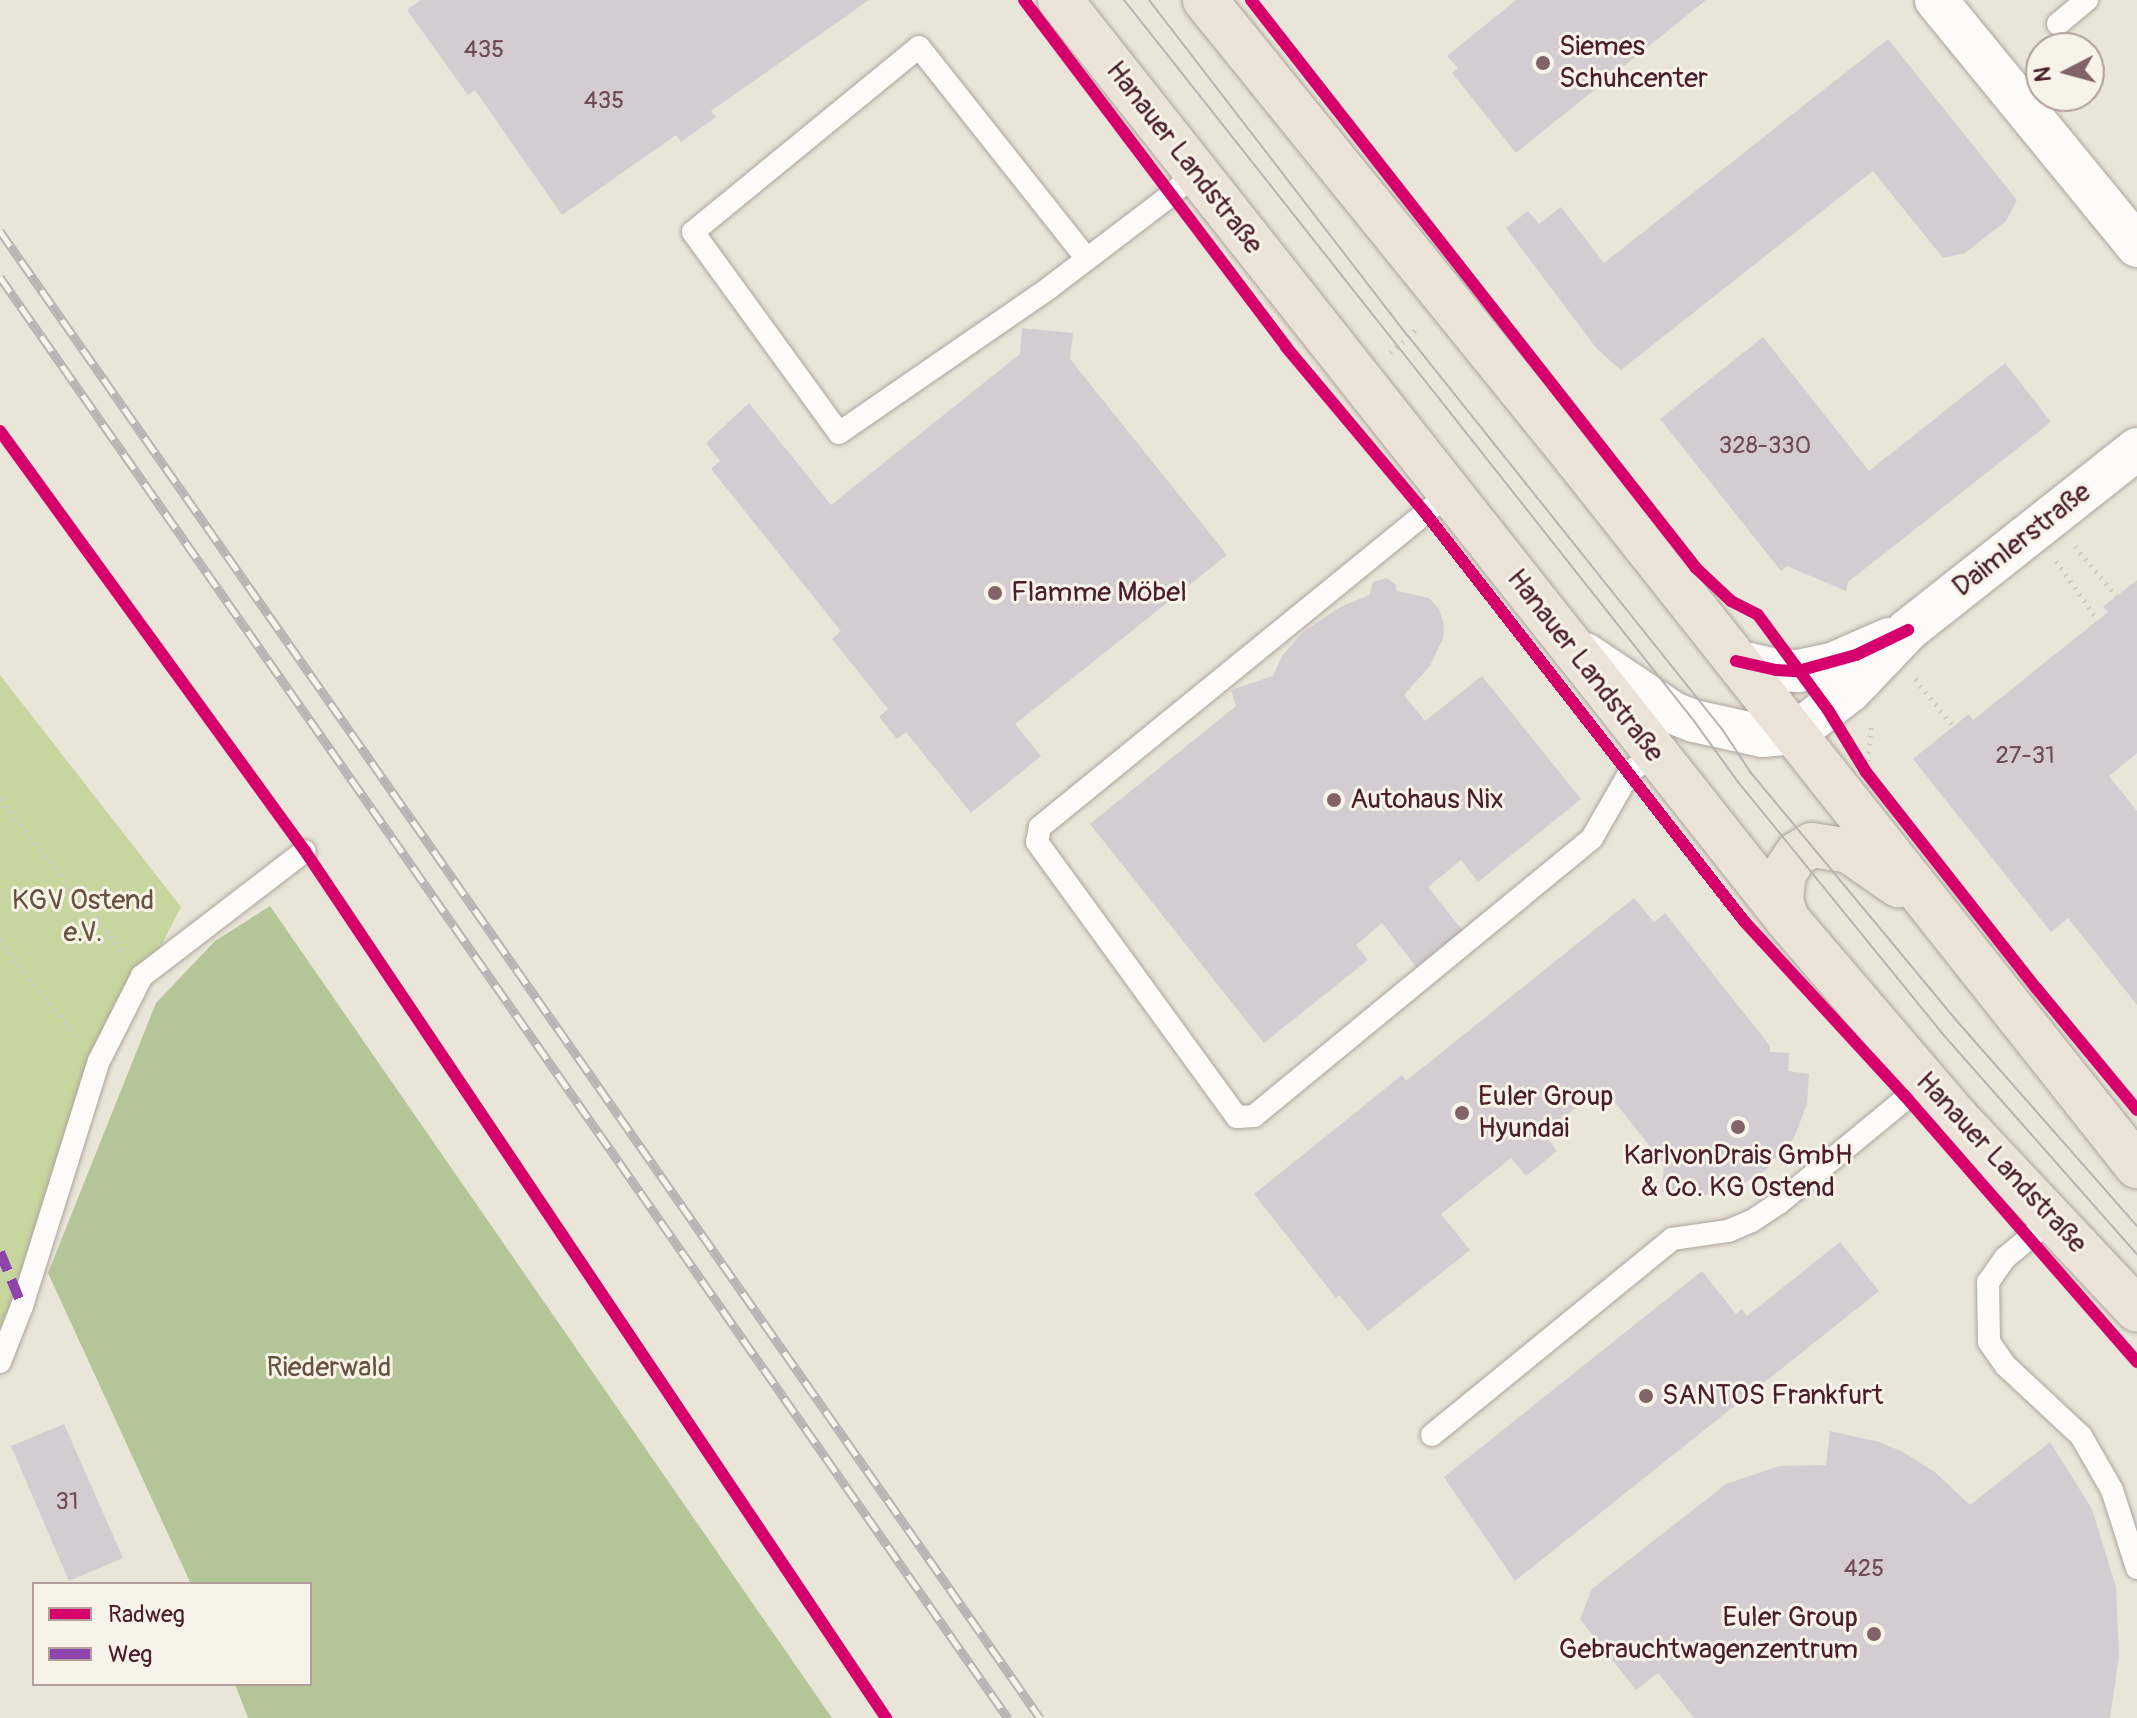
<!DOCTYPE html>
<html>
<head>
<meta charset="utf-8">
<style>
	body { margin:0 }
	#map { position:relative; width:2137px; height:1718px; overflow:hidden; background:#e9e5d8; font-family:Pangolin,sans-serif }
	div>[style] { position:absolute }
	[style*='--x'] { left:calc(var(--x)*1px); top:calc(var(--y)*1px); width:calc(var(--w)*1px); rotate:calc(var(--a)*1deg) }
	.green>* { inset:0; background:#c7d59e }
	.forest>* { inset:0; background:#b4c697 }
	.building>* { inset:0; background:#d5ccd1 }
	.path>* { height:5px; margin-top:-2.5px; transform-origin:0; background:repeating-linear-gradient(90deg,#cfcbc8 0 2px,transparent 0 8px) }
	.roads { filter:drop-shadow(0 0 2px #aca49e) drop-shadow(0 0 2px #aca49e) }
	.lane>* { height:22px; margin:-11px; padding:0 11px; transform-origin:11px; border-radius:11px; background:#fcfbf9 }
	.street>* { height:42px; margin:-21px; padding:0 21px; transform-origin:21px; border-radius:21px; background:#fcfbf9 }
	.primary>* { height:44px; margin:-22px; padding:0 22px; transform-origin:22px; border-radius:22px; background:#ebe3d8 }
	.tram>* { height:2px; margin:-1px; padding:0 1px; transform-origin:1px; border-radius:1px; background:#b9b4b3 }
	.rail>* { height:9px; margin-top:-4.5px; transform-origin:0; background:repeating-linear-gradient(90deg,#f7f3e8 0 18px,#b9b4b3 0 36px); box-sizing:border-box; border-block:2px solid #b9b4b3 }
	.quiet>* { height:10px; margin-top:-5px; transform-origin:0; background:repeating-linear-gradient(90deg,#8e44ad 0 20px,transparent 0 30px) }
	.cycleway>* { height:12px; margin:-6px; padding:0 6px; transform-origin:6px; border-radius:6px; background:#d6006c }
	.dots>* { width:22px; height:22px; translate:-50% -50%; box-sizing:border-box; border:4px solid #f7f3e8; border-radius:50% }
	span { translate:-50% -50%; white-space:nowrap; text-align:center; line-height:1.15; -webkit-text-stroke:6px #f7f3e8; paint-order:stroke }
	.number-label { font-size:24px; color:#6d4a54 }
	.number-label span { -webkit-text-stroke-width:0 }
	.poi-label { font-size:28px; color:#4a1f2b }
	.left { translate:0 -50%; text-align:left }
	.right { translate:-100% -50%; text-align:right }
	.street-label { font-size:28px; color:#4a1f2b }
	.park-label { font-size:28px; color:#67523f }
	.legend { position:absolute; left:32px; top:1582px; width:280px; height:104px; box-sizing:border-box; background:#f7f3e8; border:2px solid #b29e9c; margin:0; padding:10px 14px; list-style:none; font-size:24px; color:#4a1f2b }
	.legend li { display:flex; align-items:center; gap:16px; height:40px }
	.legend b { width:40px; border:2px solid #b29e9c }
	.north { position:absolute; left:2025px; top:32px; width:80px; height:80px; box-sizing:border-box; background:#f7f3e8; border:2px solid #b29e9c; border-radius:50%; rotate:264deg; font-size:22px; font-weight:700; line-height:32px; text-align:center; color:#4a1f2b }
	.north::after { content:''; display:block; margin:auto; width:28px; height:36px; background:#826468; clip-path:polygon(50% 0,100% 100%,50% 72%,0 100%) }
</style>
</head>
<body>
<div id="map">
	<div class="green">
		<i style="clip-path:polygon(0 675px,181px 907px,144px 979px,0 1343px)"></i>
	</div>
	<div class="forest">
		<i style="clip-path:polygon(270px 906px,832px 1718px,248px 1718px,235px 1684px,310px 1684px,310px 1584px,191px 1584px,48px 1273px,156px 1003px,215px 941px)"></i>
	</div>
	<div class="building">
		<i style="clip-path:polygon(421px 0,869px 0,711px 111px,716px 117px,681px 142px,676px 135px,562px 215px,475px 90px,468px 95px,407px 10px)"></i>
		<i style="clip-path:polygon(1516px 0,1706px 0,1516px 153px,1452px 73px,1458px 68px,1447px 56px)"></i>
		<i style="clip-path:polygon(1888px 39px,2017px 200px,2006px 221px,1965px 253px,1943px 258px,1873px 171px,1621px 370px,1597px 349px,1506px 228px,1528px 211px,1539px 224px,1561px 207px,1604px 263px)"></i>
		<i style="clip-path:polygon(1022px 328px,1073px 333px,1070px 359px,1227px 555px,1015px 724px,1041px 756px,971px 813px,906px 732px,897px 739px,879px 717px,888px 709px,832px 639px,841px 631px,711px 469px,720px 461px,706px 443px,749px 403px,831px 505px,1020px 354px)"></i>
		<i style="clip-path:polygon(1763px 337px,1869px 471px,2005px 363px,2051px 422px,1848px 582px,1846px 591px,1787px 566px,1781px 571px,1660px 419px)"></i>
		<i style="clip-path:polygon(1386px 578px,1395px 584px,1397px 591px,1429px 598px,1439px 609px,1444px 625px,1443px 638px,1430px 666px,1404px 695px,1425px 721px,1482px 676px,1581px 799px,1478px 882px,1461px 860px,1428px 887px,1463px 931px,1417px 968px,1382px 923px,1356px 945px,1368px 960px,1264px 1043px,1090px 824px,1236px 706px,1231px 690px,1273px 676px,1282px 656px,1302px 633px,1340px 607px,1369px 595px,1373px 582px)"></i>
		<i style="clip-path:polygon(2137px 580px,2137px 753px,2109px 776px,2137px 811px,2137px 1005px,2068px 918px,2051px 932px,1913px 759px,1969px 714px,1973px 720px,2108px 612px,2103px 607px)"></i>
		<i style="clip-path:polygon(1634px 898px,1654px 922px,1665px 913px,1770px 1046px,1770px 1052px,1789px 1053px,1788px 1071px,1809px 1074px,1807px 1104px,1794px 1138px,1766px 1170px,1736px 1188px,1705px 1195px,1662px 1192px,1664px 1164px,1602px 1086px,1544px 1134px,1557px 1151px,1526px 1176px,1511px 1158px,1441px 1214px,1470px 1250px,1368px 1331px,1339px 1295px,1336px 1298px,1254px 1194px,1402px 1075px,1406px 1081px)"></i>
		<i style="clip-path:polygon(1840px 1242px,1879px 1291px,1515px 1581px,1444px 1477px,1702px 1271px,1736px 1314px,1742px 1309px,1747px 1316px)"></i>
		<i style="clip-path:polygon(64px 1424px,123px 1558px,69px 1581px,11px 1446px)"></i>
		<i style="clip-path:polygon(1830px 1431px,1879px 1442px,1903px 1452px,1936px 1473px,1970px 1505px,2050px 1442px,2092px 1509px,2116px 1587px,2119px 1656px,2110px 1718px,1694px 1718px,1658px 1673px,1636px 1690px,1580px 1619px,1592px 1589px,1726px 1484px,1779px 1466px,1826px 1465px)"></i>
	</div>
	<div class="path">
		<i style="--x:1390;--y:353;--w:38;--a:-42"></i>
		<i style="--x:2075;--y:546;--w:65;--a:50.6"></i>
		<i style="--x:2056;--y:561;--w:72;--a:54.6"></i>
		<i style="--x:1751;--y:612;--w:22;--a:43"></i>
		<i style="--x:1915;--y:679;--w:60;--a:51"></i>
		<i style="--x:1868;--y:761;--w:34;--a:-85"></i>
		<i style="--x:0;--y:799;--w:199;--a:51.1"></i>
		<i style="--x:0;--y:940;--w:124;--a:51.6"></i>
	</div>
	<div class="roads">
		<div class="lane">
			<i style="--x:2058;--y:24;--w:38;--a:-40"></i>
			<i style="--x:1087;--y:259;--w:270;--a:-128.4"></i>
			<i style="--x:919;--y:47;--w:292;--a:140.7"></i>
			<i style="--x:693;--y:232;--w:248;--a:54"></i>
			<i style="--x:839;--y:433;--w:255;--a:-34.6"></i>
			<i style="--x:1049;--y:288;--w:153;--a:-37.3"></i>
			<i style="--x:1171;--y:195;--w:33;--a:-44"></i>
			<i style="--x:1450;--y:493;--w:529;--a:140.83"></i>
			<i style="--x:1040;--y:827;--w:15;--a:101"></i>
			<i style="--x:1037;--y:842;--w:340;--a:54"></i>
			<i style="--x:1237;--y:1117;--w:17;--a:-3"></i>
			<i style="--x:1254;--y:1116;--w:438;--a:-39.4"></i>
			<i style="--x:1592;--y:838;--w:76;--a:-60.1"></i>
			<i style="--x:1630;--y:772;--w:30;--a:-37"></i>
			<i style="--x:2052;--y:1219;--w:61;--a:140.3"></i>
			<i style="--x:2005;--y:1258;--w:29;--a:125"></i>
			<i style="--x:1988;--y:1282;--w:60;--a:89"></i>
			<i style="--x:1989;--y:1342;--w:29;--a:55"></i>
			<i style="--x:2006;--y:1366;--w:103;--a:43"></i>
			<i style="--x:2081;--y:1436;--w:62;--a:60.1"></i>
			<i style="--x:2112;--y:1490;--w:82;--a:72.2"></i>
			<i style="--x:0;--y:1362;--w:60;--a:-68.6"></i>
			<i style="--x:22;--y:1306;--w:257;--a:-72.6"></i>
			<i style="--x:99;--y:1061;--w:95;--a:-63.2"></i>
			<i style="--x:142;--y:976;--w:205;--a:-37.5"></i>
			<i style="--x:1432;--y:1435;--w:310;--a:-39.2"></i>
			<i style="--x:1672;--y:1239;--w:57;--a:-8.1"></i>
			<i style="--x:1728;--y:1231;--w:26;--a:-23"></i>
			<i style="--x:1752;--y:1221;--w:32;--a:-34"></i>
			<i style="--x:1779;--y:1203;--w:190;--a:-39.5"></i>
		</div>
		<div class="street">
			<i style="--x:1936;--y:0;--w:318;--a:50.7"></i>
			<i style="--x:1585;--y:654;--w:106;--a:33.8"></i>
			<i style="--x:1673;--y:713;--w:22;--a:21"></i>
			<i style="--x:1694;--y:721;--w:70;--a:12.4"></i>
			<i style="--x:1762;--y:736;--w:33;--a:-5"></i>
			<i style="--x:1795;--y:733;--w:69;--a:-37.4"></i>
			<i style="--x:1850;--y:691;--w:84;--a:-46.4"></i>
			<i style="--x:1908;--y:630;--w:292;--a:-38.3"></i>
			<i style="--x:1736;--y:661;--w:41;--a:12.7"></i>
			<i style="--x:1776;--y:670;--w:22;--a:3"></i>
			<i style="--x:1798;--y:671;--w:35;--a:-12"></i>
			<i style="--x:1832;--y:664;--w:62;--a:-23.7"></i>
		</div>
		<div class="primary">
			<i style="--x:1060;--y:0;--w:1172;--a:51.65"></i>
			<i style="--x:1787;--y:919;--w:262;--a:49.5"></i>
			<i style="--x:1957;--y:1118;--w:263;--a:46.8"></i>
			<i style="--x:1205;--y:0;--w:588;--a:51.01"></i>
			<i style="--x:1575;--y:457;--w:905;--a:51.6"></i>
			<i style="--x:1787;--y:919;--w:20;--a:-108"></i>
			<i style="--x:1781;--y:900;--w:27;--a:-84"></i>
			<i style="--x:1784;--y:873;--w:23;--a:-56"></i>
			<i style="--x:1797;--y:854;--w:17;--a:-31"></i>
			<i style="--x:1812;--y:845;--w:37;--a:9"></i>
			<i style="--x:1849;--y:851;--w:60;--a:34.8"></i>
		</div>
	</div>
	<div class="tram">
		<i style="--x:1124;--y:0;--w:919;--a:51.67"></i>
		<i style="--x:1694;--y:721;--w:75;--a:54.2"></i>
		<i style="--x:1738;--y:782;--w:322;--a:50.9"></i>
		<i style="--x:1941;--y:1032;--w:296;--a:48.6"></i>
		<i style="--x:1149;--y:0;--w:424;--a:52.4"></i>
		<i style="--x:1408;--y:336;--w:503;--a:51.38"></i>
		<i style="--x:1722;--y:729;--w:53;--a:56.6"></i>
		<i style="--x:1751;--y:773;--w:321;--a:50.3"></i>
		<i style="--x:1956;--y:1020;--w:274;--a:48.7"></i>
	</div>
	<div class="rail">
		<i style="--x:0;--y:231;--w:1815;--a:55.03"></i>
		<i style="--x:0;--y:277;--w:1759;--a:55.03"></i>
	</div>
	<div class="quiet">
		<i style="--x:0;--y:1252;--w:58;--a:67.8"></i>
	</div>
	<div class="cycleway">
		<i style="--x:1024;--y:0;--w:435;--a:52.9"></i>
		<i style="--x:1286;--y:347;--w:218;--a:50"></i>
		<i style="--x:1426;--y:514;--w:517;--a:52"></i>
		<i style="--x:1744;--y:921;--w:238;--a:47.4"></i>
		<i style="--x:1905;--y:1096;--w:353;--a:48.9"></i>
		<i style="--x:1251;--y:0;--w:722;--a:51.92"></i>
		<i style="--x:1696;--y:568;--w:48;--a:43.3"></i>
		<i style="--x:1731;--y:601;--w:30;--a:27"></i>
		<i style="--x:1758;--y:615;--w:118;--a:53.6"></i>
		<i style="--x:1828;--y:710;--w:73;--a:58.5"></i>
		<i style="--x:1866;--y:772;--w:276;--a:51.8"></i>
		<i style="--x:2037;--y:989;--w:157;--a:50.4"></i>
		<i style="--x:0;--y:431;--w:519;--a:54.01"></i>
		<i style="--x:305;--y:851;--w:1044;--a:56.17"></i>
		<i style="--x:1736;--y:661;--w:41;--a:12.7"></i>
		<i style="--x:1776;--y:670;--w:22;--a:3"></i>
		<i style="--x:1798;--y:671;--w:60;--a:-15.4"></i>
		<i style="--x:1856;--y:655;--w:58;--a:-25.7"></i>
	</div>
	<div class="dots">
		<i style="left:1543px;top:63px;background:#826468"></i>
		<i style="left:995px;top:593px;background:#826468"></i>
		<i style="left:1334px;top:800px;background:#826468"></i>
		<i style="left:1462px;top:1113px;background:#826468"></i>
		<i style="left:1738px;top:1127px;background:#826468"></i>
		<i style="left:1646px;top:1396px;background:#826468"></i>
		<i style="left:1874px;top:1634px;background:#826468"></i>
	</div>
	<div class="number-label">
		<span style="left:484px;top:50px">435</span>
		<span style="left:604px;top:101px">435</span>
		<span style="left:1765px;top:446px">328-330</span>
		<span style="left:2025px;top:756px">27-31</span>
		<span style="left:67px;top:1502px">31</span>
		<span style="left:1864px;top:1569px">425</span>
	</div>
	<div class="poi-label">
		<span class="left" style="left:1559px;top:63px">Siemes<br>Schuhcenter</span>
		<span class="left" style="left:1011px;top:593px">Flamme Möbel</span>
		<span class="left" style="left:1350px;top:800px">Autohaus Nix</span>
		<span class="left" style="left:1478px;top:1113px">Euler Group<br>Hyundai</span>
		<span style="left:1738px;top:1172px">KarlvonDrais GmbH<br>&amp; Co. KG Ostend</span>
		<span class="left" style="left:1662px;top:1396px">SANTOS Frankfurt</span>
		<span class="right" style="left:1858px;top:1634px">Euler Group<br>Gebrauchtwagenzentrum</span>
	</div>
	<div class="street-label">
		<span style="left:1184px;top:158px;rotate:52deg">Hanauer Landstraße</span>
		<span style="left:2022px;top:540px;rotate:-38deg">Daimlerstraße</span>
		<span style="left:1585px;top:666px;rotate:52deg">Hanauer Landstraße</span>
		<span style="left:2001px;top:1163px;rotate:47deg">Hanauer Landstraße</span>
	</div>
	<div class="park-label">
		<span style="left:83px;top:917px">KGV Ostend<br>e.V.</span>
		<span style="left:329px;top:1368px">Riederwald</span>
	</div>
	<ul class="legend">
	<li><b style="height:10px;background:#d6006c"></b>Radweg</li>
	<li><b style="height:10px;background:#8e44ad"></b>Weg</li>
	</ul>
	<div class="north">N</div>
</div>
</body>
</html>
